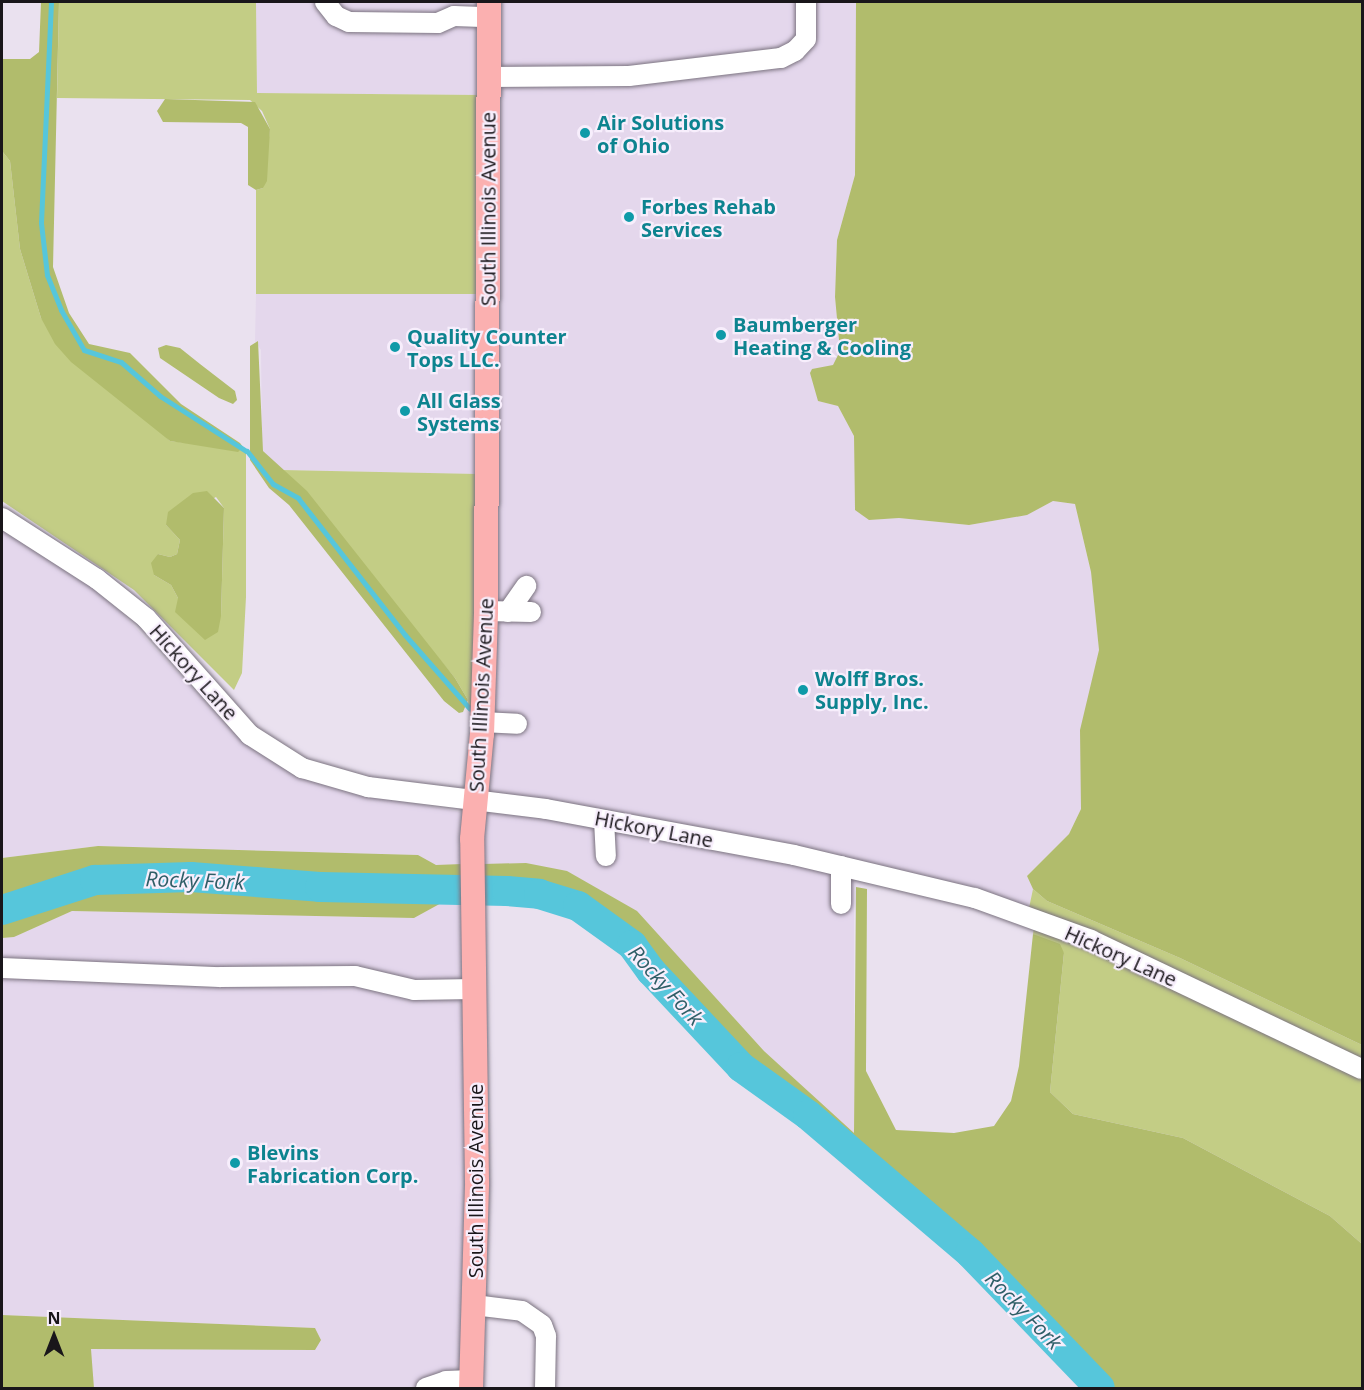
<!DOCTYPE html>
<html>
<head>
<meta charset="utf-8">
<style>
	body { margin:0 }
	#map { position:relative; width:1364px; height:1390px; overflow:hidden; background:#eae1ef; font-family:"Open Sans",sans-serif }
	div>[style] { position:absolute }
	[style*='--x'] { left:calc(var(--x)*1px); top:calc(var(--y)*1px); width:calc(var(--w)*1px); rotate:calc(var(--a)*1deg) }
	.built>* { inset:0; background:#e4d7ec }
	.green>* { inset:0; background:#c3cd85 }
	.forest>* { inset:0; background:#b1bc6c }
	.stream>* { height:5px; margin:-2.5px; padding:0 2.5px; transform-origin:2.5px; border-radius:2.5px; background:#56c6db }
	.river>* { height:30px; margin:-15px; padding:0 15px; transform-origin:15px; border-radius:15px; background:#56c6db }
	.roads { filter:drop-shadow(0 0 2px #7b7380) drop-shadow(0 0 2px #7b7380) }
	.minor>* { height:20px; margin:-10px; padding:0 10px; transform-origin:10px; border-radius:10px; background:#fff }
	.major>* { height:24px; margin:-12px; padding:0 12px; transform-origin:12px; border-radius:12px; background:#fbb0b0 }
	.dots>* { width:16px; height:16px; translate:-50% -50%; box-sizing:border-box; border:3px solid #f7eefc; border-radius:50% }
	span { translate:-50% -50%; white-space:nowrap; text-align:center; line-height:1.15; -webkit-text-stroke:4.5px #f7eefc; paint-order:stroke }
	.culture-label { font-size:20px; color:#0d838f; font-weight:700 }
	.left { translate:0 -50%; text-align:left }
	.street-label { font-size:20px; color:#19161a }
	.water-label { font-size:21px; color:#2e5e67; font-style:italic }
	.frame { position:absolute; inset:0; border:3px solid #19161a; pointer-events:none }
	.north { position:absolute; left:24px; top:1306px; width:60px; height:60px; -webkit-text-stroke:4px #f7eefc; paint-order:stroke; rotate:0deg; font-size:16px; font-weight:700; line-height:24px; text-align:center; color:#19161a }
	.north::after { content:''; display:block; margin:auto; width:21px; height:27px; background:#19161a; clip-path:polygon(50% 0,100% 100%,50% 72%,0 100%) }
</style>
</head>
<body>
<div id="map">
	<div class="built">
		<i style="clip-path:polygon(256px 2px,856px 2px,855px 175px,837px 240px,835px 297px,840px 351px,818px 401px,838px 406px,854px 436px,855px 509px,869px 520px,899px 518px,969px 525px,1026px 515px,1053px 501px,1075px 504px,1091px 572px,1099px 650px,1081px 809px,1069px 834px,1027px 876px,1033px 889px,1029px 908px,854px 861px,854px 1134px,764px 1051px,637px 912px,462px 864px,436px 866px,418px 855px,98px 846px,2px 858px,2px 526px,90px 586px,121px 612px,229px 727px,294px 775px,348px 791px,465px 813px,473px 718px,478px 474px,282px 470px,263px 451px,262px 444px,261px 350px,255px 341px,256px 294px,480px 293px,480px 95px,257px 93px)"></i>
		<i style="clip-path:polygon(445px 901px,462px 902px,467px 1173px,460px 1388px,94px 1388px,90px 1349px,315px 1350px,315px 1328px,2px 1315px,2px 938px,14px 937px,72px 911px,414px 918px)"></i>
	</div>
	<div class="green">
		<i style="clip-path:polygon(59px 2px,256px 2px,257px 93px,481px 95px,480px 294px,256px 294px,256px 190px,263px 188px,270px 129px,262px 111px,250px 100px,57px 98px)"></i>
		<i style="clip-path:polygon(evenodd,2px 151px,10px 161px,20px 249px,41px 318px,170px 441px,246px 450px,246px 597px,242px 673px,234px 690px,134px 590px,2px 501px,2px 151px,216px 497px,224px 508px,221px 616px,178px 598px,171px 585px,154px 575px,158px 554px,170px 557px,177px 554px,180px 540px,166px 525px,216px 497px)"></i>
		<i style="clip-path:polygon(282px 470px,478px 474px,474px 707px,467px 707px,468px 700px,455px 678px)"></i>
		<i style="clip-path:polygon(1033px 889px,1047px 901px,1180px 958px,1362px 1045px,1362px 1061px,1029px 908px)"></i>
		<i style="clip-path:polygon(1034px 928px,1093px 951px,1362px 1078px,1362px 1244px,1330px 1216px,1183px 1138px,1073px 1114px,1050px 1092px,1064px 953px,1033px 934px)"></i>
	</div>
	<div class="forest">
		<i style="clip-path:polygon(41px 2px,59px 2px,53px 267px,69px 313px,89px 344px,130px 353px,181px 404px,240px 443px,243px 447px,238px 452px,170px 441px,71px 362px,55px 344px,41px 318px,20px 249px,10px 161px,2px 151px,2px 59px,30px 59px,39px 52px)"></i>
		<i style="clip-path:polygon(856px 2px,1362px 2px,1362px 1045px,1180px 958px,1047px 901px,1033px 889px,1027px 876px,1069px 834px,1081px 809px,1080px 730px,1099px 650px,1091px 572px,1075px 504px,1053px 501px,1027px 515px,969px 525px,899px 518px,869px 520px,855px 510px,854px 436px,838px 406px,818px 401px,810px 373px,812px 369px,833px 365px,840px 351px,835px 297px,837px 240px,855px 175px)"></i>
		<i style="clip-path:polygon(165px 99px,255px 102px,270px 129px,267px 181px,263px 188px,256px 190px,248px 185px,248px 127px,241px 123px,163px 122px,157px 111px)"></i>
		<i style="clip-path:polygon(258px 341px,263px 451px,307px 491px,455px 678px,468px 700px,463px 712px,459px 713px,444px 701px,289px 505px,269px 488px,250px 460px,250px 346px)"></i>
		<i style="clip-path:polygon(166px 345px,180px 348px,200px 364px,235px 391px,237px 400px,233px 404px,219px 398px,160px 358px,158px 348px)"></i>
		<i style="clip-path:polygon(207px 491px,224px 508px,221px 616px,218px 632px,205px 640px,175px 612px,178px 598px,171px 585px,154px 575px,151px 563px,158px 554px,170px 557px,177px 554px,180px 540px,166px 525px,168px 512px,193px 493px)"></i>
		<i style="clip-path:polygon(98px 846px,418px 855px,436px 865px,462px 864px,462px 902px,445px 901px,414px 918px,72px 911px,14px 937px,2px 938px,2px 858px)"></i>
		<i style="clip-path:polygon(526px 863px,567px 871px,637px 911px,764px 1051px,854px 1133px,856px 887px,867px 889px,866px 1071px,896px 1130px,954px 1133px,994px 1126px,1011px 1101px,1019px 1066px,1033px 934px,1060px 944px,1064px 953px,1050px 1092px,1073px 1114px,1183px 1138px,1330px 1216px,1362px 1244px,1362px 1388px,1100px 1388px,970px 1253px,808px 1115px,741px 1067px,651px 971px,632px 945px,609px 925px,578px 906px,539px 894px,483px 890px,483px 864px)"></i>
		<i style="clip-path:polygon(2px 1315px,315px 1328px,321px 1340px,315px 1350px,91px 1349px,94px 1388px,2px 1388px)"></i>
	</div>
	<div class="stream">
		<i style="--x:51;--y:2;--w:221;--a:92.6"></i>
		<i style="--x:41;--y:223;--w:52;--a:83.4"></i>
		<i style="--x:47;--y:275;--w:38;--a:68"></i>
		<i style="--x:61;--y:310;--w:46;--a:60.1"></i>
		<i style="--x:84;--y:350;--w:39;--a:18"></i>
		<i style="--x:121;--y:362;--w:52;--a:41.1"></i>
		<i style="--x:160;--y:396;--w:102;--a:32.6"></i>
		<i style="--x:247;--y:451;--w:42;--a:51.8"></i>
		<i style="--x:273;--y:484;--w:29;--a:29"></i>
		<i style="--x:298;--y:498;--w:174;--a:52"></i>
		<i style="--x:405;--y:635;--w:98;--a:48.7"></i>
	</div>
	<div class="river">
		<i style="--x:2;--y:910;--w:98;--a:-17.9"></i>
		<i style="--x:95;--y:880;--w:96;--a:-1.8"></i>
		<i style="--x:191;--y:877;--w:129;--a:4.4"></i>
		<i style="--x:320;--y:887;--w:187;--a:1.2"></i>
		<i style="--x:507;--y:891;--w:32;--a:5"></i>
		<i style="--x:539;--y:894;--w:41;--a:17.1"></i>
		<i style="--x:578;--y:906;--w:67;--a:35.8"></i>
		<i style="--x:632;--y:945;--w:32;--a:54"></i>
		<i style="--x:651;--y:971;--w:132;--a:46.8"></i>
		<i style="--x:741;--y:1067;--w:82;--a:35.6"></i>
		<i style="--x:808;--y:1115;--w:213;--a:40.4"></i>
		<i style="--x:970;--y:1253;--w:187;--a:46.1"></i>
	</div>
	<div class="roads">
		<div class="minor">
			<i style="--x:325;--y:2;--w:18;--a:52"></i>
			<i style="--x:336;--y:16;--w:14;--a:25"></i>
			<i style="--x:349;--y:22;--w:89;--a:0.6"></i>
			<i style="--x:438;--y:23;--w:17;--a:-24"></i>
			<i style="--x:454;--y:16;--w:35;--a:2"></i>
			<i style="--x:489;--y:77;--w:140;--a:-0.4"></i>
			<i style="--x:629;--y:76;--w:153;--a:-6.8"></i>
			<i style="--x:781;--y:58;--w:16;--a:-27"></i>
			<i style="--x:795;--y:51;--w:16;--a:-47"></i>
			<i style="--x:806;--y:39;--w:37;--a:-90"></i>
			<i style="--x:2;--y:518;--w:113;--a:32.7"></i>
			<i style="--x:97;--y:579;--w:63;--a:38.5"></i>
			<i style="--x:146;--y:618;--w:157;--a:48.4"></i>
			<i style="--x:250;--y:735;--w:62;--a:32.4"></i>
			<i style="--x:302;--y:768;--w:69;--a:16.1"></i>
			<i style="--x:368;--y:787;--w:179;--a:7"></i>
			<i style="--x:546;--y:809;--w:252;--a:10.5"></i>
			<i style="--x:794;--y:855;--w:186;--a:13.4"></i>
			<i style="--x:975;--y:898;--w:123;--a:19.9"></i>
			<i style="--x:1091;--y:940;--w:300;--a:25.5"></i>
			<i style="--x:486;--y:611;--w:45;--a:1.3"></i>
			<i style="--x:508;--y:612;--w:32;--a:-55"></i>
			<i style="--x:482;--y:722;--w:35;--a:3"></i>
			<i style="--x:604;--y:820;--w:36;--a:87"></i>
			<i style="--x:841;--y:866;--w:38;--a:90"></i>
			<i style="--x:2;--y:968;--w:218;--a:2.4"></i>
			<i style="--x:220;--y:977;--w:135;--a:-0.4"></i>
			<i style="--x:355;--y:976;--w:61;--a:13.3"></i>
			<i style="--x:414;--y:990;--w:60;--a:-1"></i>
			<i style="--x:474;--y:1305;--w:48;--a:7.1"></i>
			<i style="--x:522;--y:1311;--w:24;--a:35"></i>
			<i style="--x:542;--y:1325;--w:12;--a:70"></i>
			<i style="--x:546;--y:1336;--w:52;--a:91.1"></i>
			<i style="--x:426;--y:1388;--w:21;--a:-19"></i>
			<i style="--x:446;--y:1381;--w:26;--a:-2"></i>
		</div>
		<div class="major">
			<i style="--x:471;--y:1388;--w:206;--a:-88.3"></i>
			<i style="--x:477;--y:1182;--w:343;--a:-90.8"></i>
			<i style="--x:472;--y:839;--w:105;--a:-84.6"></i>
			<i style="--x:482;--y:734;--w:123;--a:-88.1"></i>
			<i style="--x:486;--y:611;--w:609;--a:-89.72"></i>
		</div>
	</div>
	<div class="dots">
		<i style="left:585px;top:133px;background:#0f9aa8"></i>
		<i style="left:629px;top:217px;background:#0f9aa8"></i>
		<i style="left:721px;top:335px;background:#0f9aa8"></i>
		<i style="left:395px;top:347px;background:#0f9aa8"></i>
		<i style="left:405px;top:411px;background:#0f9aa8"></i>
		<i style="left:803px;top:690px;background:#0f9aa8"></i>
		<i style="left:235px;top:1163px;background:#0f9aa8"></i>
	</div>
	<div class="culture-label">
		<span class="left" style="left:597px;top:134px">Air Solutions<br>of Ohio</span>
		<span class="left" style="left:641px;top:218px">Forbes Rehab<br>Services</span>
		<span class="left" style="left:733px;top:336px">Baumberger<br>Heating &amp; Cooling</span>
		<span class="left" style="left:407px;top:348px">Quality Counter<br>Tops LLC.</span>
		<span class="left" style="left:417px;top:412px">All Glass<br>Systems</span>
		<span class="left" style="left:815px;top:690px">Wolff Bros.<br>Supply, Inc.</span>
		<span class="left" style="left:247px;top:1164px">Blevins<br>Fabrication Corp.</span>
	</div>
	<div class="street-label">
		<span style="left:488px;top:209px;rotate:-90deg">South Illinois Avenue</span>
		<span style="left:194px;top:672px;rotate:48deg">Hickory Lane</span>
		<span style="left:481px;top:695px;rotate:-87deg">South Illinois Avenue</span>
		<span style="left:654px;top:829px;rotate:11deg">Hickory Lane</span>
		<span style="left:1121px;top:956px;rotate:24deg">Hickory Lane</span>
		<span style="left:475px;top:1181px;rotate:-90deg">South Illinois Avenue</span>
	</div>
	<div class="water-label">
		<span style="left:195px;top:880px;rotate:2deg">Rocky Fork</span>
		<span style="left:666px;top:985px;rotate:48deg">Rocky Fork</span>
		<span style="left:1024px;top:1310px;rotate:46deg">Rocky Fork</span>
	</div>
	<div class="frame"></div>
	<div class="north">N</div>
</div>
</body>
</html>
